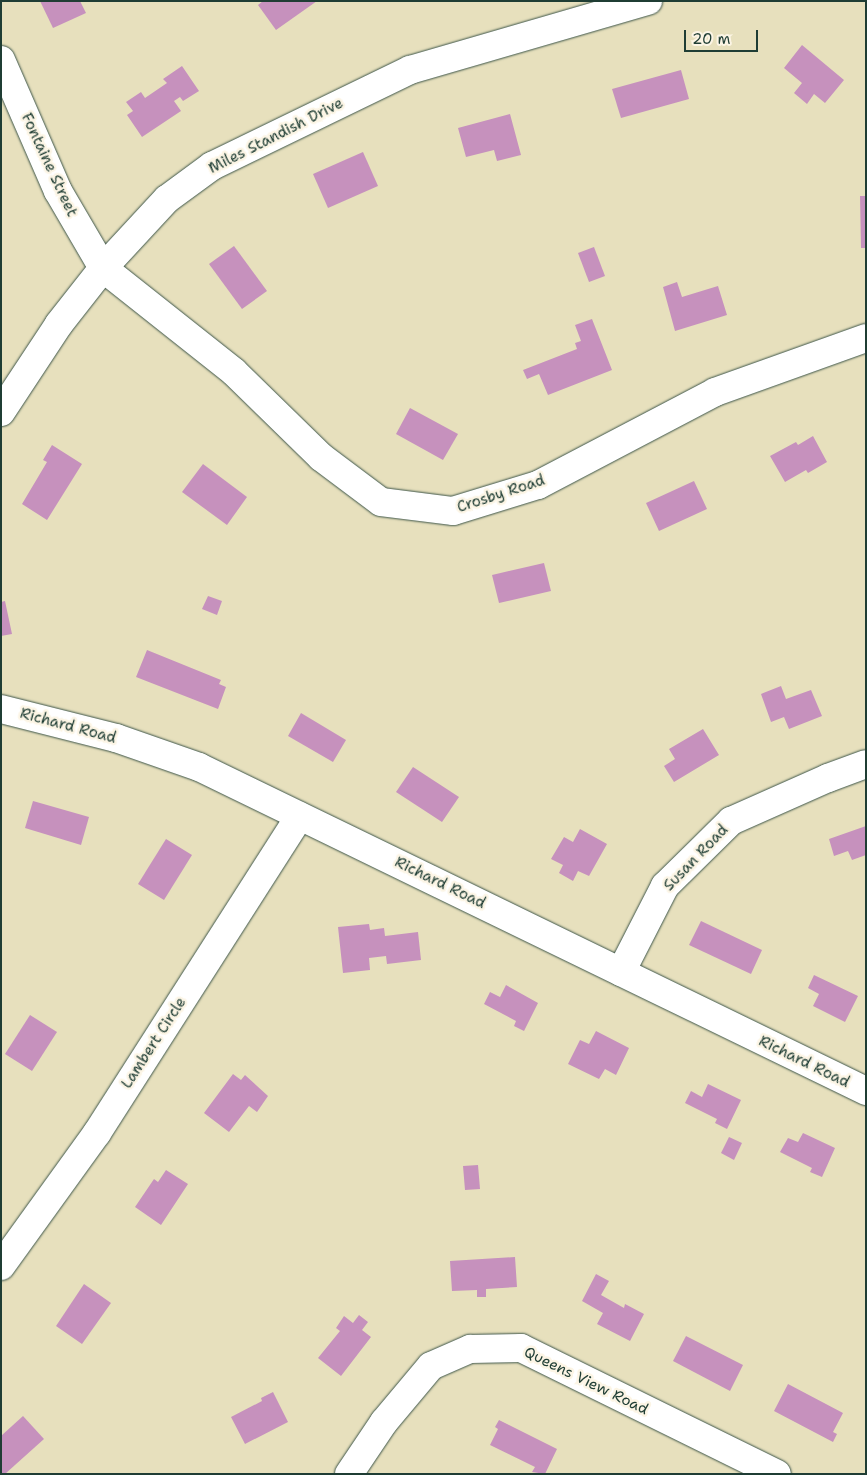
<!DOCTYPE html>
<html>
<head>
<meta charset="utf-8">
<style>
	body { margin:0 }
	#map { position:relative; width:867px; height:1475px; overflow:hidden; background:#e7e0bd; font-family:"Shantell Sans",sans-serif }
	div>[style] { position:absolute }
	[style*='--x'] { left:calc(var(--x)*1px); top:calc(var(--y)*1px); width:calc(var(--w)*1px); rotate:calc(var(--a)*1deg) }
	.building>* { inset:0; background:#c691bd }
	.roads { filter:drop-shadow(0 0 1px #3d5549) drop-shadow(0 0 1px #3d5549) }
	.minor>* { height:28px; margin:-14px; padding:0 14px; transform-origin:14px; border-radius:14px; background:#fff }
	span { translate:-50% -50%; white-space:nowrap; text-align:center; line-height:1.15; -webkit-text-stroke:5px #fcf5e5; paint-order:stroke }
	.street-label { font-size:15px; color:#1f3d34 }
	.frame { position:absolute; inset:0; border:2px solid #1f3d34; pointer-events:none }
	.scale { position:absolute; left:684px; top:30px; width:74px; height:22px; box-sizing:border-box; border:2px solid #1f3d34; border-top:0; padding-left:6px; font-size:15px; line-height:18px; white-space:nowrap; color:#1f3d34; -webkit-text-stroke:4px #fcf5e5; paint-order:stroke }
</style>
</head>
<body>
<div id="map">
	<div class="building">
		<i style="clip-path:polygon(40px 1px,80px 1px,86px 13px,53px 28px)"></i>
		<i style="clip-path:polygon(263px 1px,317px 1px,276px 30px,258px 5px)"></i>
		<i style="clip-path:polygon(802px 45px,844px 80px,825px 103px,814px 94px,807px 104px,794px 93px,802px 83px,784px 68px)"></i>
		<i style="clip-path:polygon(182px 66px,199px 91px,183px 101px,180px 97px,174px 101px,181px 111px,142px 137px,127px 115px,133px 111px,126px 102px,141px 92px,145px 98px,167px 83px,163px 79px)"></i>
		<i style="clip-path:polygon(681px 70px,689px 99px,621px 118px,612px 89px)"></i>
		<i style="clip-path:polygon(510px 114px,521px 155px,497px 161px,494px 150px,466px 157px,458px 128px)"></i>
		<i style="clip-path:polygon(363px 152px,378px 186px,328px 208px,313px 174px)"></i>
		<i style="clip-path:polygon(860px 196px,866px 196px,866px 248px,861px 248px)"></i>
		<i style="clip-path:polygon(234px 246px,267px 291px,242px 309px,209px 264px)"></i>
		<i style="clip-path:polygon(594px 247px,605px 276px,589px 282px,578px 253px)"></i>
		<i style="clip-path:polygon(677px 282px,682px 297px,718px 286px,727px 315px,675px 331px,663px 287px)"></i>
		<i style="clip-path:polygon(592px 319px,612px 370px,548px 395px,539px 374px,527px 379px,523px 370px,577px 349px,575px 343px,581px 341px,575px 325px)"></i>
		<i style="clip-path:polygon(410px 408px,458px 434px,443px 460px,396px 434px)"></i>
		<i style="clip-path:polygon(813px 436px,827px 462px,808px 473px,806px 470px,785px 482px,770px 456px,796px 442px,798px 445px)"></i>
		<i style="clip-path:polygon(52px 445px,82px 464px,47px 520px,22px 504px,47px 462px,43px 460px)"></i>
		<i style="clip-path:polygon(203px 464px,247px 497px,227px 525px,182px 492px)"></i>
		<i style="clip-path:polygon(694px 481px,707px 509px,659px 531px,646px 503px)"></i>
		<i style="clip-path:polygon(544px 563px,551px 591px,499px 603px,492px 575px)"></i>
		<i style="clip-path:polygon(208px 596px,222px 601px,217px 615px,202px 609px)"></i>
		<i style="clip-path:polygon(5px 601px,12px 634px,1px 636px,1px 602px)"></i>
		<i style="clip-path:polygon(147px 650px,221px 680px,219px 684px,226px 687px,218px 709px,136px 677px)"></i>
		<i style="clip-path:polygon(781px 686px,786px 699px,811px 690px,822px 716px,789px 729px,784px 717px,771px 722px,761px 694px)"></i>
		<i style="clip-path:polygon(301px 713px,346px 740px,333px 762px,288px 736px)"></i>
		<i style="clip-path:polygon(703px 729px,719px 755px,674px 782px,664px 766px,675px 759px,669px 749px)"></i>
		<i style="clip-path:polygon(413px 767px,459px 797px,442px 822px,396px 792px)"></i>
		<i style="clip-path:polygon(33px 801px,89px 817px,81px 845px,25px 828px)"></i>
		<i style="clip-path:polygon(866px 826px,866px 855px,852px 860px,848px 851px,834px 856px,829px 839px)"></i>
		<i style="clip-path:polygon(580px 829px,607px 844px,589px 876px,578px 871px,573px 881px,559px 873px,563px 865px,551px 859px,564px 837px,573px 842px)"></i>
		<i style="clip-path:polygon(166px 839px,192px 855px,164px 900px,138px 884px)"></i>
		<i style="clip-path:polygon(701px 921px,762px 950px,751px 974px,689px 945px)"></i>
		<i style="clip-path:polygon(369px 924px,370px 930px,384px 928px,385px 936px,418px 932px,421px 960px,387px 964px,386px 956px,369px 958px,370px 970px,343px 973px,338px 927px)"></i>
		<i style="clip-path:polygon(814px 975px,858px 996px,845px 1022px,813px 1006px,819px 994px,808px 988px)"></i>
		<i style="clip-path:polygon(506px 985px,538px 1003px,524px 1031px,514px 1026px,516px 1021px,484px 1004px,490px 992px,500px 997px)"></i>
		<i style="clip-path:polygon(30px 1015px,57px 1032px,32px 1071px,5px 1054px)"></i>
		<i style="clip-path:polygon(596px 1031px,629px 1048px,616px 1075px,605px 1069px,599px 1079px,568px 1064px,580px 1040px,589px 1044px)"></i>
		<i style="clip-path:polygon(233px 1074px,241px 1080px,245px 1075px,268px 1096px,257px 1112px,249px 1106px,229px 1132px,204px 1113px)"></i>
		<i style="clip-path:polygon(708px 1084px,741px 1100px,727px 1129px,715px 1123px,717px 1119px,685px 1103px,691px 1091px,702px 1097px)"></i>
		<i style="clip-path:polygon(803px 1133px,835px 1148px,822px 1177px,810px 1172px,812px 1168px,780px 1152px,788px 1138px,798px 1142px)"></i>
		<i style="clip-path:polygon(729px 1137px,742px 1143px,734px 1160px,721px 1153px)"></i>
		<i style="clip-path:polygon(478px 1165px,480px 1189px,465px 1190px,463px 1166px)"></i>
		<i style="clip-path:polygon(166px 1170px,188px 1184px,161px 1225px,135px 1207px,154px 1179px,158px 1182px)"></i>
		<i style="clip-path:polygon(515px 1257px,517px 1287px,486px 1289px,486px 1297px,477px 1297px,477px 1290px,452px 1291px,450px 1261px)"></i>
		<i style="clip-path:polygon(596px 1274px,609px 1281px,601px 1295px,624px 1308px,625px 1304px,644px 1314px,630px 1341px,597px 1324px,603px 1313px,582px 1301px)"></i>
		<i style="clip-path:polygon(84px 1284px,111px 1303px,82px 1344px,56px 1326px)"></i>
		<i style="clip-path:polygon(359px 1315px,368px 1322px,362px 1330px,371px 1337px,341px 1376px,318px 1358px,340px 1331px,336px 1328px,344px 1316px,353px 1323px)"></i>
		<i style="clip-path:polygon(686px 1336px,743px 1365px,730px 1391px,673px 1361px)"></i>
		<i style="clip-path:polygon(788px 1384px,843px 1413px,833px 1432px,837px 1434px,833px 1442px,774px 1411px)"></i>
		<i style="clip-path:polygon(273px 1392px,288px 1422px,245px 1444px,231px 1417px,262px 1401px,261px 1398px)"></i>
		<i style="clip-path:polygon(23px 1416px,44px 1439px,5px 1474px,1px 1474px,1px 1436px)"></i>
		<i style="clip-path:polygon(499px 1420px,557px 1449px,545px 1474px,532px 1472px,535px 1467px,490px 1445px,498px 1429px,495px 1427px)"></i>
	</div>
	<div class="roads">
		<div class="minor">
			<i style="--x:1;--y:60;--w:143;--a:66.5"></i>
			<i style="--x:58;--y:191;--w:89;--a:59.7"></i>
			<i style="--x:103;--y:268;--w:167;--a:38.4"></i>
			<i style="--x:234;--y:372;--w:122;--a:44.3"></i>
			<i style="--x:321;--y:457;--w:75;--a:36.9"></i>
			<i style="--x:381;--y:502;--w:73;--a:7.1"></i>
			<i style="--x:453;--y:511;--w:89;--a:-17"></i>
			<i style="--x:538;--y:485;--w:200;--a:-27.7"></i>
			<i style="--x:715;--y:392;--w:160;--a:-19.7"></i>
			<i style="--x:1;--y:412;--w:105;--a:-56.6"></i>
			<i style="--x:59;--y:324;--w:71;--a:-51.8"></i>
			<i style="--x:103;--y:268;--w:94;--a:-47.2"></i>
			<i style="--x:167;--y:199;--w:56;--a:-36.3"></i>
			<i style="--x:212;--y:166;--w:220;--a:-25.9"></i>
			<i style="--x:410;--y:70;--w:248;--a:-16.2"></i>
			<i style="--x:1;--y:709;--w:119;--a:14.2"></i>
			<i style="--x:116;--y:738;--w:88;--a:19.3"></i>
			<i style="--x:199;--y:767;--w:742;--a:25.91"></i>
			<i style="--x:621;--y:972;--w:97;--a:-62.9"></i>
			<i style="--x:665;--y:886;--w:93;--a:-44.6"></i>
			<i style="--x:731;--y:821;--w:106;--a:-23.9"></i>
			<i style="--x:828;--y:778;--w:40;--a:-20.2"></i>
			<i style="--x:1;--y:1266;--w:164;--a:-54.2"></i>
			<i style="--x:97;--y:1133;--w:376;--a:-57.4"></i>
			<i style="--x:349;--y:1474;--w:63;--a:-56.1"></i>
			<i style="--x:384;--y:1422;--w:73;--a:-50"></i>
			<i style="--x:431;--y:1366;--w:43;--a:-23.6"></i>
			<i style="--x:470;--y:1349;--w:51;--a:-1.1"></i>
			<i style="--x:521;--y:1348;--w:285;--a:26.2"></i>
		</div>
	</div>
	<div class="street-label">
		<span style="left:276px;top:136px;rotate:-27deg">Miles Standish Drive</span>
		<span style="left:49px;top:165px;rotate:65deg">Fontaine Street</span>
		<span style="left:501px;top:494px;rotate:-18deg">Crosby Road</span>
		<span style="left:68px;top:726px;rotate:15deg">Richard Road</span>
		<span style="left:696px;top:858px;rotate:-46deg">Susan Road</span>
		<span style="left:440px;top:883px;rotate:26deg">Richard Road</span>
		<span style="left:154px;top:1043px;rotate:-57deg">Lambert Circle</span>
		<span style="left:804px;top:1062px;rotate:26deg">Richard Road</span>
		<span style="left:586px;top:1381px;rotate:26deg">Queens View Road</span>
	</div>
	<div class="frame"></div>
	<div class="scale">20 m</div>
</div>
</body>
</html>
